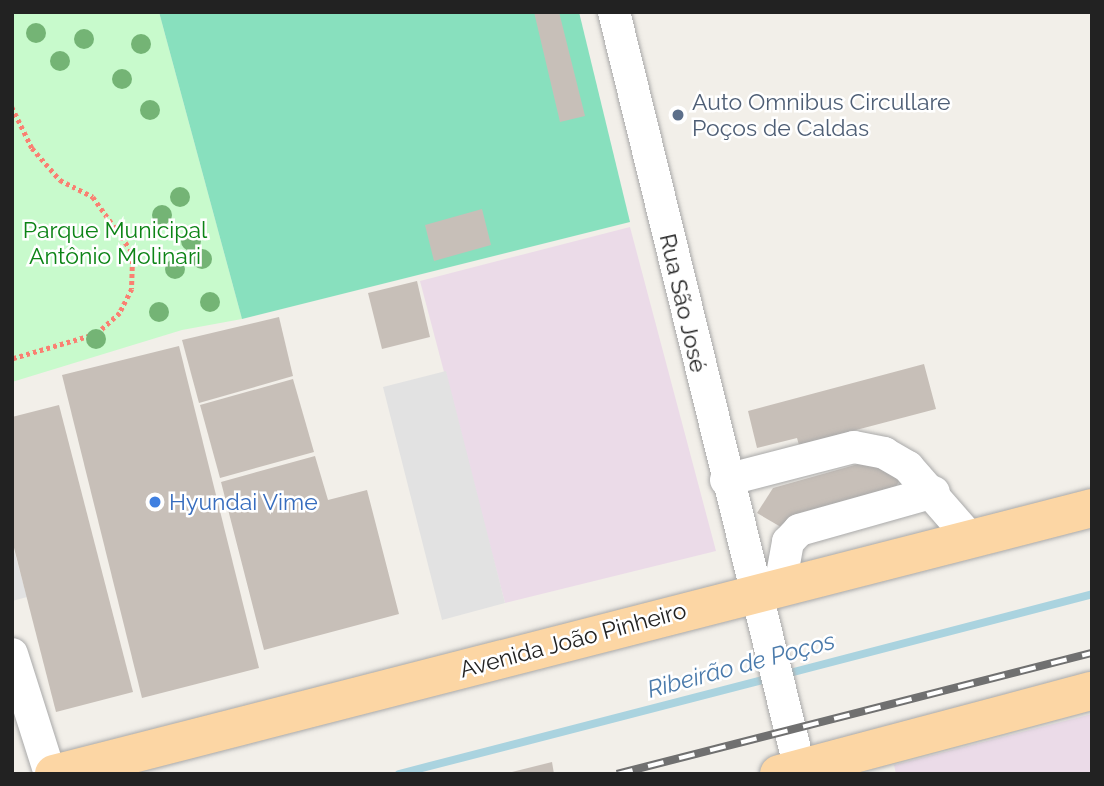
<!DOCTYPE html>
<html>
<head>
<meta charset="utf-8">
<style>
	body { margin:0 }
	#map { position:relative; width:1104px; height:786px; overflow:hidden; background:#f2efe9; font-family:Raleway,sans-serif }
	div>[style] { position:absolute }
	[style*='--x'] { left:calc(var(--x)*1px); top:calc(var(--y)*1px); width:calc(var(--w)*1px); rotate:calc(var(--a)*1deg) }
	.industrial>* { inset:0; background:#ebdbe8 }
	.park>* { inset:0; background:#c8facc }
	.pitch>* { inset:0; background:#88e0be }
	.parking>* { inset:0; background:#e2e2e2 }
	.stream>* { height:8px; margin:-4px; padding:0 4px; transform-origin:4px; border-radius:4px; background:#aad3df }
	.building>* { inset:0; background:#c7bfb8 }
	.path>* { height:4.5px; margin-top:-2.25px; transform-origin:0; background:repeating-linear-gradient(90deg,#fa8072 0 3.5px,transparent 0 7px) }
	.roads { filter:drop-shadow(0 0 2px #a9a9a9) drop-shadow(0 0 2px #a9a9a9) }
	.minor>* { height:32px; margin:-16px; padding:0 16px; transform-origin:16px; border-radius:16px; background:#fff }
	.major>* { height:38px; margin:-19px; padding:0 19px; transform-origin:19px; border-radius:19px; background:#fcd6a4 }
	.rail>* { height:8px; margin-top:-4px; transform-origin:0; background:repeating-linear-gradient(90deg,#fff 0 16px,#707070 0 32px); box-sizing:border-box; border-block:2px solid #707070 }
	.trees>* { width:20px; height:20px; margin:-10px; border-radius:50%; background:#74b475 }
	.dots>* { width:19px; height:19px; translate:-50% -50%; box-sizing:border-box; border:4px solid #fff; border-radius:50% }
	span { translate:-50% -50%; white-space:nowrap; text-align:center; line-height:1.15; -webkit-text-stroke:5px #fff; paint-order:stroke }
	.service-label { font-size:23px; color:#4e5e75 }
	.left { translate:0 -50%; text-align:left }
	.park-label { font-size:23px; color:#0c8416 }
	.street-label { font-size:23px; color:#222 }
	.shop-label { font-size:23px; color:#366cbe }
	.water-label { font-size:24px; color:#4a7aab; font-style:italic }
	.frame { position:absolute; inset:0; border:14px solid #222; pointer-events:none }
</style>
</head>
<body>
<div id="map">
	<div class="industrial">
		<i style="clip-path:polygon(630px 227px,716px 551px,505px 603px,420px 281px)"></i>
		<i style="clip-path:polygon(1092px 714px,1092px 774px,896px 774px,894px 765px)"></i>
	</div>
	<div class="park">
		<i style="clip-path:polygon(12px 12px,159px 12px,242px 319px,182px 330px,12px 382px)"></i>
	</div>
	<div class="pitch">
		<i style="clip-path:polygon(159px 12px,579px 12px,630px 222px,242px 319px)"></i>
	</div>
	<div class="parking">
		<i style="clip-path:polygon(446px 371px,505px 603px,442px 620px,383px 387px)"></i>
		<i style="clip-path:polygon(12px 543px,27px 597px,12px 601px)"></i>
	</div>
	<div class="stream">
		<i style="--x:782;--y:675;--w:320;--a:-14.6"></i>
		<i style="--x:399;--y:774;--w:382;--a:-14.5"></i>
	</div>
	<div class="building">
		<i style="clip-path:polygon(534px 12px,559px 12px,585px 116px,560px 122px)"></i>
		<i style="clip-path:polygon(482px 209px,491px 245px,434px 261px,425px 225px)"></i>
		<i style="clip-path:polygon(417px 281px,430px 337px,382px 349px,368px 293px)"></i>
		<i style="clip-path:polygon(279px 317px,293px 376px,199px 403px,182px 340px)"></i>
		<i style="clip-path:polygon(179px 346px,259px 668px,142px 698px,62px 375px)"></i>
		<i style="clip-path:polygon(924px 364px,936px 409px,799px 445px,797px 438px,757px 448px,748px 411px)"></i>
		<i style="clip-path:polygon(293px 379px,314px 452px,220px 478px,200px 405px)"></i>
		<i style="clip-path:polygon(59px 405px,133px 692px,56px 712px,12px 540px,12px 417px)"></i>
		<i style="clip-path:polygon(315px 456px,328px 500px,367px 490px,399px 614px,264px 650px,221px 482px)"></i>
		<i style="clip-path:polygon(876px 459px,903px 475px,886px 503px,786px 530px,757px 513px,773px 488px)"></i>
		<i style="clip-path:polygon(552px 762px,554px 774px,508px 774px,508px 773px)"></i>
	</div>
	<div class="path">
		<i style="--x:12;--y:107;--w:46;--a:64"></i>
		<i style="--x:32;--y:148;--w:43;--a:48.8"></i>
		<i style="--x:60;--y:180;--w:37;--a:27"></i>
		<i style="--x:93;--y:197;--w:69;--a:54.5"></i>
		<i style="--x:133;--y:253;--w:36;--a:92"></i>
		<i style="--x:132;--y:289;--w:27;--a:117"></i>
		<i style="--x:120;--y:313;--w:31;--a:138"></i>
		<i style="--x:97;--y:334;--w:89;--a:163.6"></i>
	</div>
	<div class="roads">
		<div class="minor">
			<i style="--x:614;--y:12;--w:785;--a:76.21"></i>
			<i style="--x:726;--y:480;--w:132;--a:-14.5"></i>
			<i style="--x:854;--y:447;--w:31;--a:11"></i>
			<i style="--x:884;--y:453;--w:28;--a:30"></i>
			<i style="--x:908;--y:467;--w:94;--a:48.9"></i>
			<i style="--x:780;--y:586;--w:45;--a:-79.7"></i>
			<i style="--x:788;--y:542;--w:16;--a:-47"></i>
			<i style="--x:799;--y:530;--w:140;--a:-15.7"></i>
			<i style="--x:12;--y:654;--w:126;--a:72.4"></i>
		</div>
		<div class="major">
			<i style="--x:54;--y:774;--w:1072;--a:-14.37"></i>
			<i style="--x:779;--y:774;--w:324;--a:-14.9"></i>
		</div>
	</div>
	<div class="rail">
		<i style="--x:617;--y:774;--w:490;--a:-14.3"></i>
	</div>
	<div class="trees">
		<i style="left:36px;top:33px"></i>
		<i style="left:84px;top:39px"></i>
		<i style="left:141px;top:44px"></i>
		<i style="left:60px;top:61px"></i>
		<i style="left:122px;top:79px"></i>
		<i style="left:150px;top:110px"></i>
		<i style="left:180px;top:197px"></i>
		<i style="left:162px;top:215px"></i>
		<i style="left:191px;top:241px"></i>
		<i style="left:202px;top:259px"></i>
		<i style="left:175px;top:269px"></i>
		<i style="left:210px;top:302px"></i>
		<i style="left:159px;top:312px"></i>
		<i style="left:96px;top:339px"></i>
	</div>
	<div class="dots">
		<i style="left:678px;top:115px;background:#5c6f8a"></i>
		<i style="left:155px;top:502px;background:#3f7fe0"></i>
	</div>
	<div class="service-label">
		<span class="left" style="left:692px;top:115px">Auto Omnibus Circullare<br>Poços de Caldas</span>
	</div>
	<div class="park-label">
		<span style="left:115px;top:243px">Parque Municipal<br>Antônio Molinari</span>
	</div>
	<div class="street-label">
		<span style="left:683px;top:303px;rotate:77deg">Rua São José</span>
		<span style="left:573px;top:640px;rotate:-15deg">Avenida João Pinheiro</span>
	</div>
	<div class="shop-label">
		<span class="left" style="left:169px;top:502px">Hyundai Vime</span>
	</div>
	<div class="water-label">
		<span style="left:741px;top:665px;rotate:-15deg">Ribeirão de Poços</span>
	</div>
	<div class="frame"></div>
</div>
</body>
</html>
